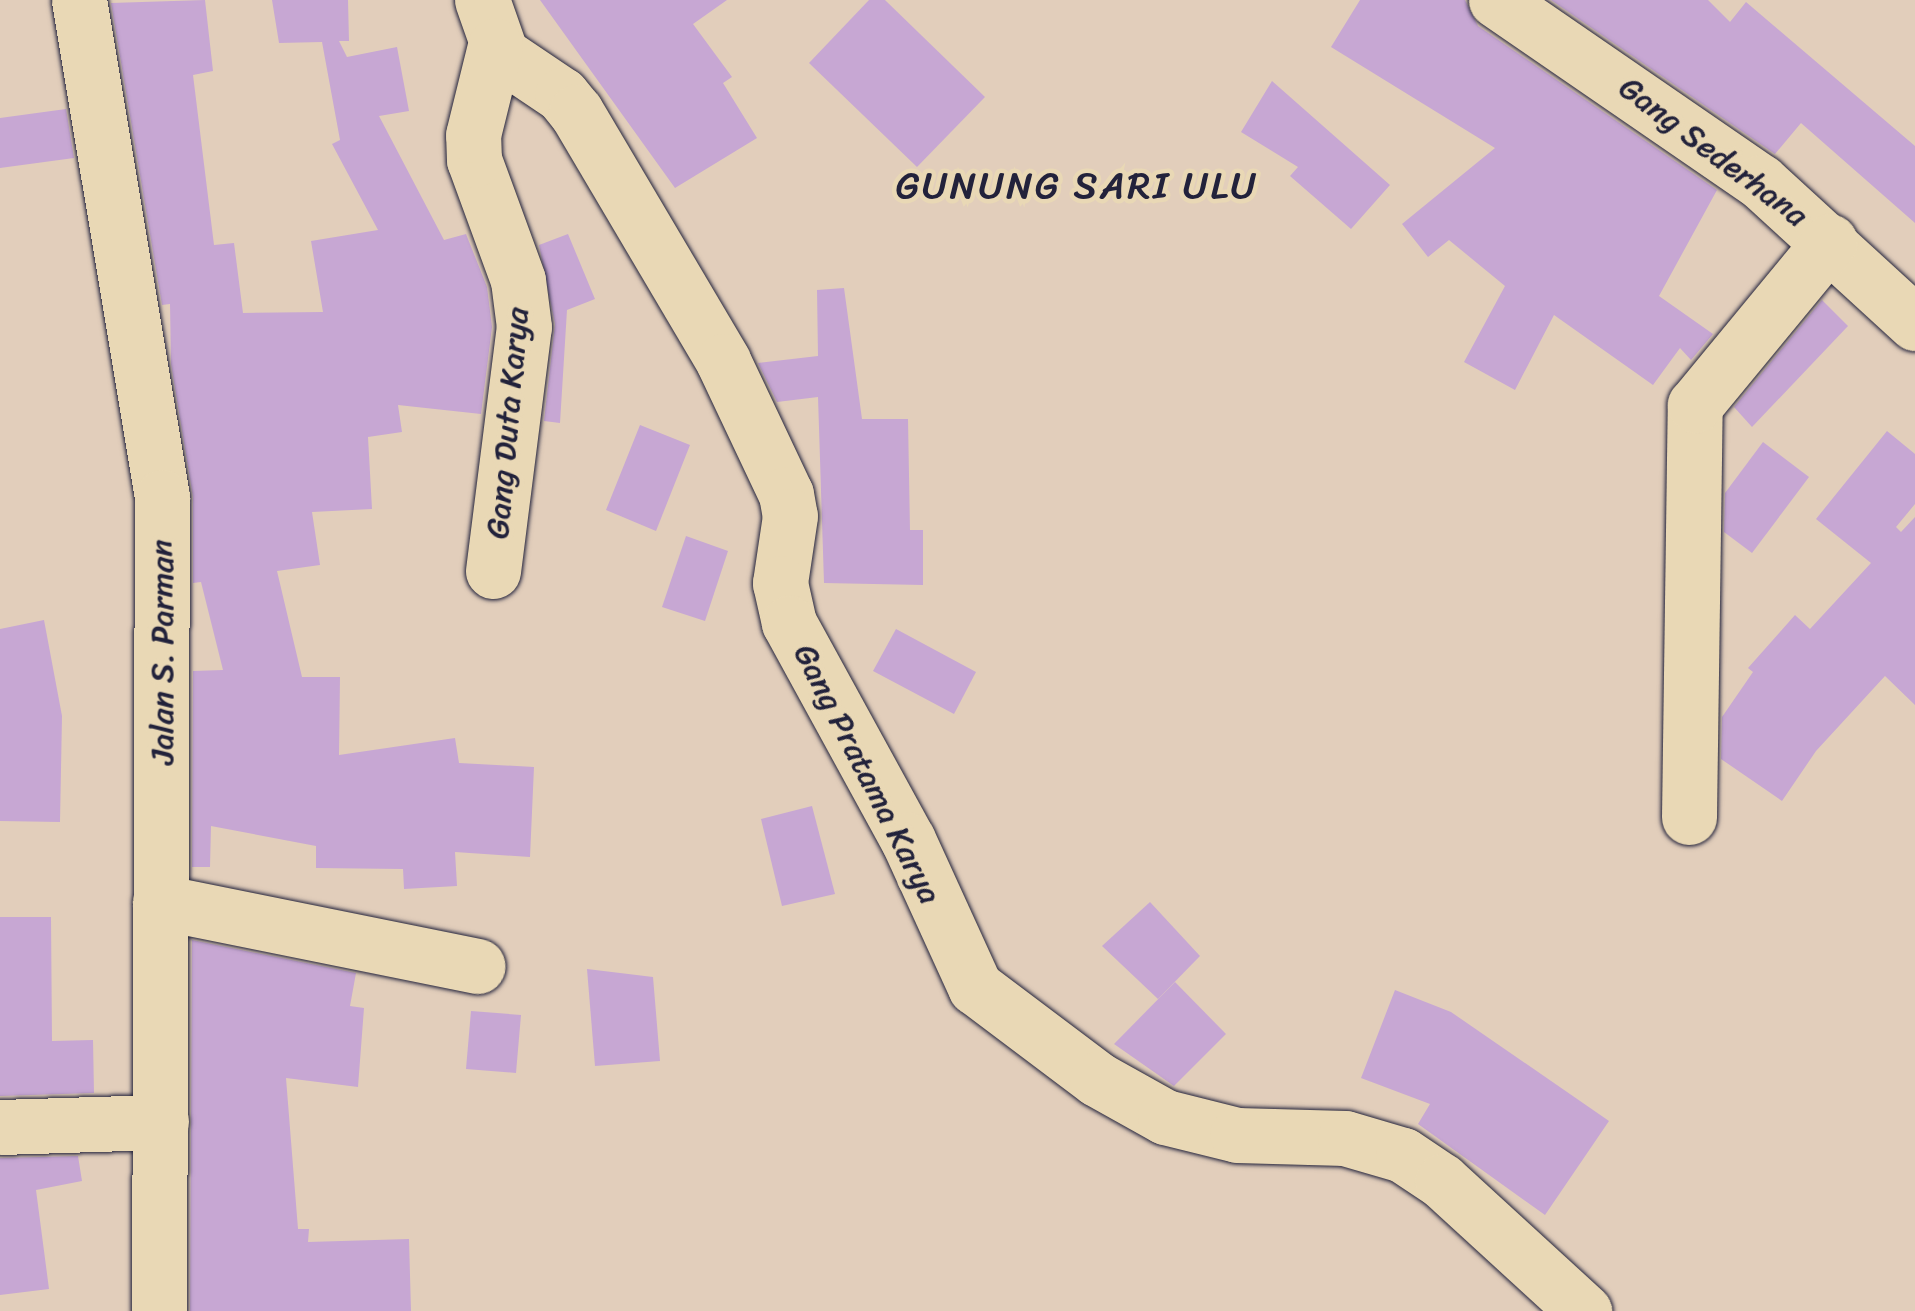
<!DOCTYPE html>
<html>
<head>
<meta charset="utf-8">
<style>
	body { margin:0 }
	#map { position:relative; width:1915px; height:1311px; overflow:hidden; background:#e2cebb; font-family:Sriracha,sans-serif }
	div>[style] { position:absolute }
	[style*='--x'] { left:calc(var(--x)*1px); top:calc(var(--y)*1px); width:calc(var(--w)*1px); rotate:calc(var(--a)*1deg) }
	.building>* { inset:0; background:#c7a7d3 }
	.roads { filter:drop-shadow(0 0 2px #22223b) drop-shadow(0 0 2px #22223b) }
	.street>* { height:55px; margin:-27.5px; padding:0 27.5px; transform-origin:27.5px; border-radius:27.5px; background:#e9d8b5 }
	.secondary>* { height:55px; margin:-27.5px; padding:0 27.5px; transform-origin:27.5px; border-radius:27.5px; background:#e9d8b5 }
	span { translate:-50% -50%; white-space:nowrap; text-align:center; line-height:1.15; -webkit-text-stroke:9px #e9d8b5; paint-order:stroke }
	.street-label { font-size:32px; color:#22223b }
	.quarter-label { font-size:38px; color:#22223b; letter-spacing:2.5px }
</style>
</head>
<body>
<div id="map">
	<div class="building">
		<i style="clip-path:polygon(205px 0,213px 71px,193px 75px,214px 245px,234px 243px,243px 313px,323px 312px,311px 241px,378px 230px,332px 144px,340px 140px,322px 42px,279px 43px,272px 0,348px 0,349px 41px,339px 41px,347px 57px,397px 47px,409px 111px,379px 116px,444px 240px,466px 234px,487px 287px,492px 327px,481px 414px,398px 405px,402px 432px,368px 437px,372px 509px,312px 512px,320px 565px,277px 571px,302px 677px,340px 677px,339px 755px,455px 738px,459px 763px,534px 767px,530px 857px,455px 852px,457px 886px,404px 889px,403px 869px,316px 868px,316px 846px,211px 826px,210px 867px,192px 867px,193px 671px,223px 670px,201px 582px,193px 583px,193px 497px,171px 364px,170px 304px,162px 305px,111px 3px)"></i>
		<i style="clip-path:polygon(540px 0,727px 0,693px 24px,732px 77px,723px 83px,757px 138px,675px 188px)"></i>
		<i style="clip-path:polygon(869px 0,885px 0,985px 97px,917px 167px,809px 63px)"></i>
		<i style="clip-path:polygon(1360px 0,1465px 0,1478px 26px,1717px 190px,1659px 296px,1713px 334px,1691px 360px,1680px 348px,1653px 385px,1554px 315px,1515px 390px,1464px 362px,1505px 286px,1449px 240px,1428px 257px,1402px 224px,1495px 148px,1331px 47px)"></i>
		<i style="clip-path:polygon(1551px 0,1708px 0,1730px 22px,1746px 2px,1915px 146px,1915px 223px,1801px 123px,1775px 154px)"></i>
		<i style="clip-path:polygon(1272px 81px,1390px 185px,1351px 229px,1290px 176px,1298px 167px,1241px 132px)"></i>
		<i style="clip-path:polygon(66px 109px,74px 158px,0 168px,0 118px)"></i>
		<i style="clip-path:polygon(568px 234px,595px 299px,567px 310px,560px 423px,544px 421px,555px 324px,539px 245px)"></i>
		<i style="clip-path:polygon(844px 288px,862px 419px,908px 419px,910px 530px,923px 530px,923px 585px,824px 583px,818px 397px,777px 402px,758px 363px,818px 356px,817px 290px)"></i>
		<i style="clip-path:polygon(1822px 300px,1848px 326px,1752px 427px,1734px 407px)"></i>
		<i style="clip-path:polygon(640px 425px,690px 445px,656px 531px,606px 510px)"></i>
		<i style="clip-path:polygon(1887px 431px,1915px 454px,1915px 504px,1896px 527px,1901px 532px,1915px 517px,1915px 705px,1885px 676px,1816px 751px,1782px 801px,1721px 759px,1722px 717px,1753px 672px,1748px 668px,1795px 615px,1810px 629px,1871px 563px,1816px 519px)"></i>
		<i style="clip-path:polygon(1763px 442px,1809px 477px,1752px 553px,1724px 532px,1725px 493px)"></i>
		<i style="clip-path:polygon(686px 536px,728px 551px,705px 621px,662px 607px)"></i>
		<i style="clip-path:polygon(44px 620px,62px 716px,60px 822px,0 821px,0 629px)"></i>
		<i style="clip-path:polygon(896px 629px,976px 672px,954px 714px,873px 671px)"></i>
		<i style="clip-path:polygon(812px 806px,835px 894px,782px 906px,761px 819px)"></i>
		<i style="clip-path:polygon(1150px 902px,1200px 956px,1158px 999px,1102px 946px)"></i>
		<i style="clip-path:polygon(0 917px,51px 917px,52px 1041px,93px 1040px,94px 1093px,0 1096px)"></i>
		<i style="clip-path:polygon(192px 940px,356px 973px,350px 1006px,364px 1008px,358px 1087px,286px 1078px,298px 1229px,309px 1229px,308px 1242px,409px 1239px,411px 1311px,190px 1311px)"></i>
		<i style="clip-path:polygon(587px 969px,653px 977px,660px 1061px,595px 1066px)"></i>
		<i style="clip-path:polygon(1175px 982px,1226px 1034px,1174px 1086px,1114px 1044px)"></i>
		<i style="clip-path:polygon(1395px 990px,1451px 1012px,1609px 1121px,1545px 1215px,1418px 1124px,1430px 1104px,1361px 1078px)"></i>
		<i style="clip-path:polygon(471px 1011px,521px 1015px,516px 1073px,466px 1069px)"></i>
		<i style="clip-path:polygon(78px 1156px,82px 1181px,36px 1190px,49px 1289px,0 1295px,0 1158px)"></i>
	</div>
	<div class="roads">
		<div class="street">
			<i style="--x:482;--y:0;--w:57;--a:70.6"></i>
			<i style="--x:501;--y:54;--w:73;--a:33.9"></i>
			<i style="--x:562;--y:95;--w:22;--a:51"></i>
			<i style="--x:576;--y:112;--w:289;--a:59.4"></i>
			<i style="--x:723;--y:361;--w:147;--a:64.7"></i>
			<i style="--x:786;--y:494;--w:22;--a:80"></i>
			<i style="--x:790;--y:516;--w:68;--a:98.5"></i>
			<i style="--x:780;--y:583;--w:41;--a:77.3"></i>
			<i style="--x:789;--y:623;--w:247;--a:61.3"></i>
			<i style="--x:908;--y:840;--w:162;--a:65.5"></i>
			<i style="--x:975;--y:987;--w:153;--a:37"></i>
			<i style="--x:1097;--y:1079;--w:78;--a:29.2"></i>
			<i style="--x:1165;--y:1117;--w:74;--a:14"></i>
			<i style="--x:1237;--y:1135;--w:108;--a:1.6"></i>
			<i style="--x:1345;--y:1138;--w:60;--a:16.3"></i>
			<i style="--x:1403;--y:1155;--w:47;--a:33.7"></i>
			<i style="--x:1442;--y:1181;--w:193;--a:42.5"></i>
			<i style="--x:1496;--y:0;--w:321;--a:34.5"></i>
			<i style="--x:1761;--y:182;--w:209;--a:42.5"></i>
			<i style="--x:493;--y:571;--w:246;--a:-82.8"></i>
			<i style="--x:524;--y:327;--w:47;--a:-97.3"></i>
			<i style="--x:518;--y:280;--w:128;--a:-110.1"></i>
			<i style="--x:474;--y:160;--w:25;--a:-92"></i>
			<i style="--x:473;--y:135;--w:92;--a:-76.1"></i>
			<i style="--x:1689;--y:817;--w:412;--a:-89.2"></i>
			<i style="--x:1695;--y:405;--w:212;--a:-50.5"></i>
			<i style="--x:160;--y:902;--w:324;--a:11.4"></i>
			<i style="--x:0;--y:1127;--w:161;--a:-1.8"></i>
		</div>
		<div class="secondary">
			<i style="--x:79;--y:0;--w:504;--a:80.52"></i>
			<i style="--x:162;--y:497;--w:814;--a:90.21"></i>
		</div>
	</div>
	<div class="street-label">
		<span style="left:1713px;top:152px;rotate:37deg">Gang Sederhana</span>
		<span style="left:508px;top:423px;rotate:-85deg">Gang Duta Karya</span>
		<span style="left:163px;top:652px;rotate:-90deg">Jalan S. Parman</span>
		<span style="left:867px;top:774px;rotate:63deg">Gang Pratama Karya</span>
	</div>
	<div class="quarter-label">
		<span style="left:1077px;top:186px">GUNUNG SARI ULU</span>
	</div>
</div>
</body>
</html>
